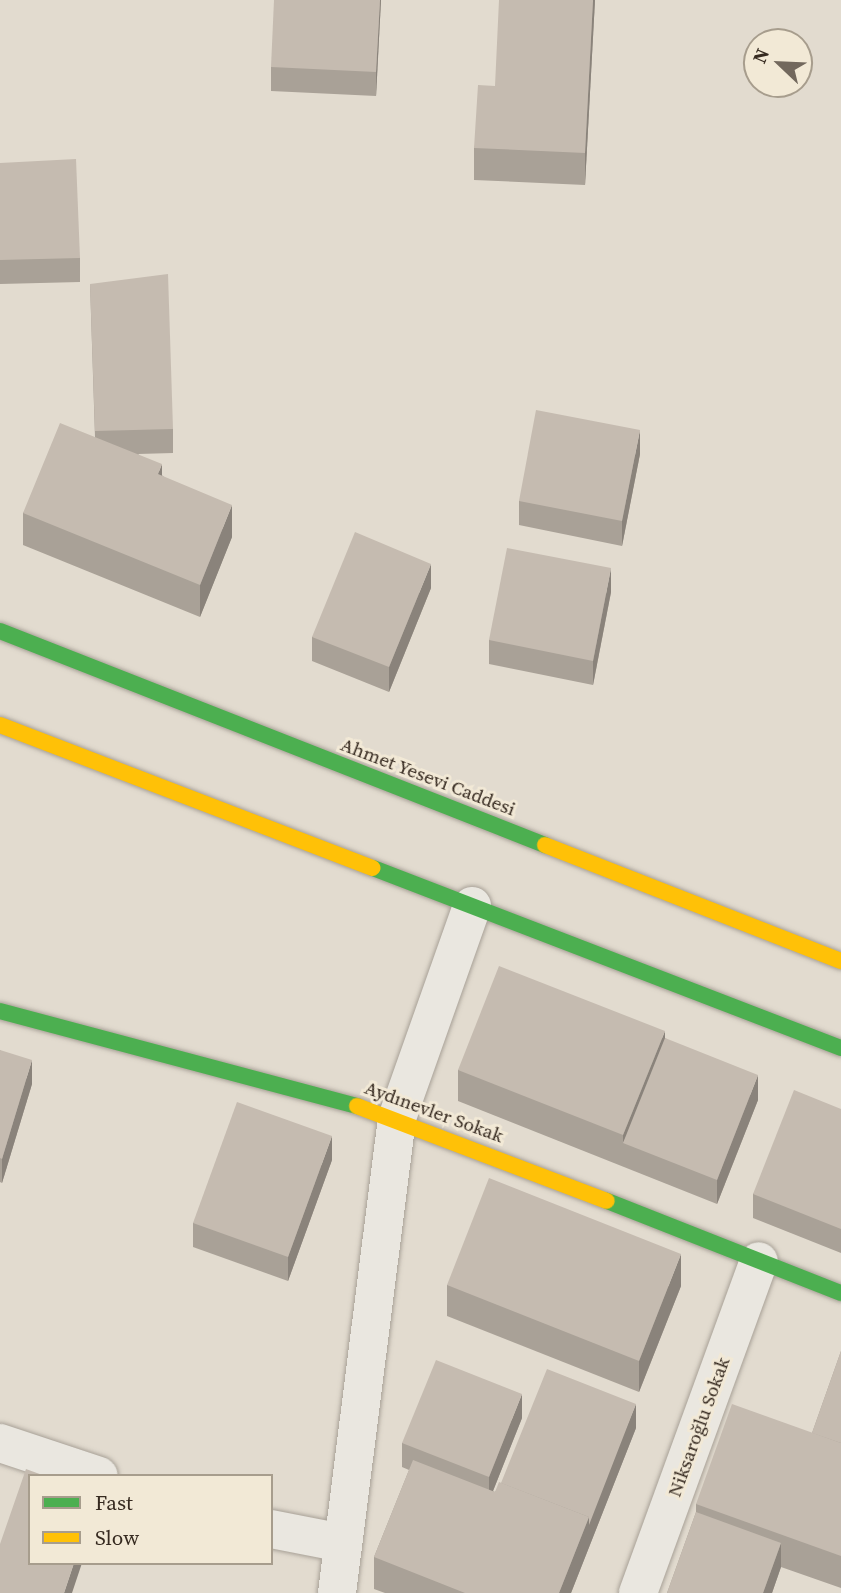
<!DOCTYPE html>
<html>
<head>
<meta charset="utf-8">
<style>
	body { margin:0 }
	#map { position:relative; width:841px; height:1593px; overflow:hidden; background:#e2dbcf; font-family:"Source Serif 4",serif }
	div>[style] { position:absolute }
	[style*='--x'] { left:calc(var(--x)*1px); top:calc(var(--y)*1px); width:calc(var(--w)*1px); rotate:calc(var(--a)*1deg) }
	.roads { filter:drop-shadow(0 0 2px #a8a197) drop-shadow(0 0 2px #a8a197) }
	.street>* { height:38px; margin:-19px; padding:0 19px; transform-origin:19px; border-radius:19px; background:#eae7e0 }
	.fast>* { height:16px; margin:-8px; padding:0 8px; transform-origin:8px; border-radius:8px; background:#4caf50 }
	.slow>* { height:16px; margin:-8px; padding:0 8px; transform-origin:8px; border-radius:8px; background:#ffc107 }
	.wall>* { inset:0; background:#a9a197 }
	.shaded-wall>* { inset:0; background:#8a837b }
	.building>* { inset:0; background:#c5bbb0 }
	span { translate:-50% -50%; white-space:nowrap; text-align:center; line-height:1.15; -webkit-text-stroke:6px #f2e9d6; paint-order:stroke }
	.street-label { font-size:19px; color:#362a20 }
	.legend { position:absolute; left:28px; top:1474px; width:245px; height:91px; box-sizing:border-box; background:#f2e9d6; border:2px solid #a79d8d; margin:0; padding:9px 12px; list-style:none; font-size:21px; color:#362a20 }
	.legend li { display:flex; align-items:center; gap:14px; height:35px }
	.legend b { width:35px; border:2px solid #a79d8d }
	.north { position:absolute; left:743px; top:28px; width:70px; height:70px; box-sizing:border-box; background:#f2e9d6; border:2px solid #a79d8d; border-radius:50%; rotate:293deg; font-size:19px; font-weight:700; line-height:28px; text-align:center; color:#362a20 }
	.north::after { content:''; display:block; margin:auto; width:24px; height:32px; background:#72685d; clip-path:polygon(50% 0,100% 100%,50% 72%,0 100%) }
</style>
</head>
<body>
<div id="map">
	<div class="roads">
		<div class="street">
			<i style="--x:0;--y:1443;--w:104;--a:18.4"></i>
			<i style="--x:271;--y:1529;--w:73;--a:11"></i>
			<i style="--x:337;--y:1593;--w:479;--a:-82.8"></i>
			<i style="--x:397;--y:1118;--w:225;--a:-70.5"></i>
			<i style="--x:638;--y:1593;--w:353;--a:-70"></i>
		</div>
		<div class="fast">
			<i style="--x:0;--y:631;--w:586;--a:21.44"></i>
			<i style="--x:373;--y:868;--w:501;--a:21.04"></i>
			<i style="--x:0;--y:1011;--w:369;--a:14.9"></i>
			<i style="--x:607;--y:1201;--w:251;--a:21.5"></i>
		</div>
		<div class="slow">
			<i style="--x:0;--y:725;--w:399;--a:21"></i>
			<i style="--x:545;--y:845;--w:318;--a:21.4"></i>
			<i style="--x:357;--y:1106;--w:267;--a:20.8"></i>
		</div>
	</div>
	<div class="wall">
		<i style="clip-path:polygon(381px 0,376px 96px,271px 91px,271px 67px)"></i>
		<i style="clip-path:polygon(595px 0,585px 185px,474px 180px,474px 148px,495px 86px)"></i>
		<i style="clip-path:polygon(0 163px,80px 258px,80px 282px,0 284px)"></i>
		<i style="clip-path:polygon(90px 284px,173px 429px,173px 453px,138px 454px,232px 537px,200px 617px,23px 545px,23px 513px,95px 437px)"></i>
		<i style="clip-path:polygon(640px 454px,622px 546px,519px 525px,519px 501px)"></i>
		<i style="clip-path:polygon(431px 588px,389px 692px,312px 661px,312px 637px)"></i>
		<i style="clip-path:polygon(611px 592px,593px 685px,489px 664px,489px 640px)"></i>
		<i style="clip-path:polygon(665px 1038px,758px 1100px,717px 1204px,458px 1101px,458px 1070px)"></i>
		<i style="clip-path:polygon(0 1050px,32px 1084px,2px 1183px,0 1182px)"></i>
		<i style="clip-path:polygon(841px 1109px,841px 1253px,753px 1218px,753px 1194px)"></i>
		<i style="clip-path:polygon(332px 1160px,288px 1281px,193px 1247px,193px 1223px)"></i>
		<i style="clip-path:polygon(447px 1285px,681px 1286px,639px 1392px,447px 1316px)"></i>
		<i style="clip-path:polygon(841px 1351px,841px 1588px,781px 1567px,772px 1593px,667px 1593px,696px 1512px,696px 1504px,812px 1433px)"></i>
		<i style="clip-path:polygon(522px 1418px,493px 1491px,495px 1492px,501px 1483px,636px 1428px,571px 1593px,385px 1593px,374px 1589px,374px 1557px,409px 1470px,402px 1467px,402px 1443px)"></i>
	</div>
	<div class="shaded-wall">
		<i style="clip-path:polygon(380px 0,381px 0,376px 96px,376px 72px)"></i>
		<i style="clip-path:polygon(593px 0,595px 0,585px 185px,585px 153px)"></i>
		<i style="clip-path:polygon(640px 430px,640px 454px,622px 546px,622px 521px)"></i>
		<i style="clip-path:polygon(162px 464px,162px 496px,158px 474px)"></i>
		<i style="clip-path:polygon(232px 505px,232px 537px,200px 617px,200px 585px)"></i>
		<i style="clip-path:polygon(431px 564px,431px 588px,389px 692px,389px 667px)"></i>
		<i style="clip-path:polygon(611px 568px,611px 592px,593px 685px,593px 661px)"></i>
		<i style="clip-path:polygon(665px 1031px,665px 1062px,623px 1143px,623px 1135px)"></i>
		<i style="clip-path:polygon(32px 1060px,32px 1084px,2px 1183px,2px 1159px)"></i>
		<i style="clip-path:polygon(758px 1075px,758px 1100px,717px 1204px,717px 1180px)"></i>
		<i style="clip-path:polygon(332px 1136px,332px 1160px,288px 1281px,288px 1257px)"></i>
		<i style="clip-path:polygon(681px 1254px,681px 1286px,639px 1392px,639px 1361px)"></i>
		<i style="clip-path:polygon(522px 1394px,522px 1418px,489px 1501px,489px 1477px)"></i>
		<i style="clip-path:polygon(636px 1404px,636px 1428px,571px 1593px,559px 1593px,589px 1517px)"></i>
		<i style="clip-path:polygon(781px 1543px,781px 1567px,772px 1593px,763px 1593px)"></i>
		<i style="clip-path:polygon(74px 1563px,82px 1563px,72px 1593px,64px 1593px)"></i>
	</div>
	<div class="building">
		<i style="clip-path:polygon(274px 0,380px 0,376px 72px,271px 67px)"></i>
		<i style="clip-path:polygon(499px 0,593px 0,585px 153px,474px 148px,478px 85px,495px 86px)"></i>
		<i style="clip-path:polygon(76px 159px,80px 258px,0 260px,0 163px)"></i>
		<i style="clip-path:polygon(168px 274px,173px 429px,95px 431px,90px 284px)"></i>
		<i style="clip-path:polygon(536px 410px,640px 430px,622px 521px,519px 501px)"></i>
		<i style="clip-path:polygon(60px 423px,162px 464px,158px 474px,232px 505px,200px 585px,23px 513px)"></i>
		<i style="clip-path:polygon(355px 532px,431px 564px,389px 667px,312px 637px)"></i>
		<i style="clip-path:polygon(507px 548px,611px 568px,593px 661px,489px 640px)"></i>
		<i style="clip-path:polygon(499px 966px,665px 1031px,623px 1135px,458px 1070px)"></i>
		<i style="clip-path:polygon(665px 1038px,758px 1075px,717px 1180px,623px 1143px)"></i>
		<i style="clip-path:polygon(0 1050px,32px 1060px,2px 1159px,0 1158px)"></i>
		<i style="clip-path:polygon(794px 1090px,841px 1109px,841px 1229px,753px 1194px)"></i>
		<i style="clip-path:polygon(237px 1102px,332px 1136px,288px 1257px,193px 1223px)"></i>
		<i style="clip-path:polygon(489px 1178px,681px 1254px,639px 1361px,447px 1285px)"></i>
		<i style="clip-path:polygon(841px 1351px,841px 1443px,812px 1433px)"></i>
		<i style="clip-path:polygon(436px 1360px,522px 1394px,489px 1477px,402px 1443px)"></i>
		<i style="clip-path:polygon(547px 1369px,636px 1404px,589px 1525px,589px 1517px,501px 1483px)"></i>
		<i style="clip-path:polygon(732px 1404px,841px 1443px,841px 1556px,696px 1504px)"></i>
		<i style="clip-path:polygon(413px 1460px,495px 1492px,499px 1482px,589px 1517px,559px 1593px,465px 1593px,374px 1557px)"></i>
		<i style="clip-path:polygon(26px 1469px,45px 1476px,30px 1476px,30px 1563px,74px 1563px,64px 1593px,0 1593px,0 1544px)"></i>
		<i style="clip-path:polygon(696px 1512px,781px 1543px,763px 1593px,667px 1593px)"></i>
	</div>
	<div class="street-label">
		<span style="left:428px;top:777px;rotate:21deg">Ahmet Yesevi Caddesi</span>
		<span style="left:434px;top:1112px;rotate:20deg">Aydınevler Sokak</span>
		<span style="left:699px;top:1427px;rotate:-70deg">Niksaroğlu Sokak</span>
	</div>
	<ul class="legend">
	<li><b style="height:9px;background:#4caf50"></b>Fast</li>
	<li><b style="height:9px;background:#ffc107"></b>Slow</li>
	</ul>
	<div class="north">N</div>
</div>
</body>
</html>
